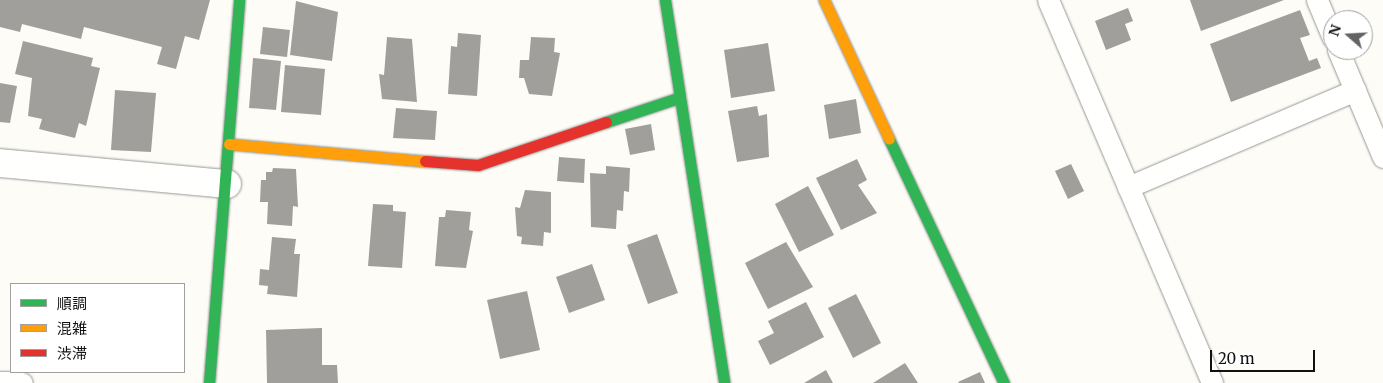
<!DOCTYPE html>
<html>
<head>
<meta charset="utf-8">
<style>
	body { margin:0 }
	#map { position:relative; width:1383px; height:383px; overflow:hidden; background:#fdfcf7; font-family:Merriweather,"Noto Sans JP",serif }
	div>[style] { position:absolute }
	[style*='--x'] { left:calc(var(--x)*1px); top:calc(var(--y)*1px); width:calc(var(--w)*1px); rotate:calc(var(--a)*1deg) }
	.building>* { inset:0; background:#a19f9c }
	.roads { filter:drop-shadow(0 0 1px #979795) drop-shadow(0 0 1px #979795) }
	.lane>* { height:21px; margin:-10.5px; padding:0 10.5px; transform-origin:10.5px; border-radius:10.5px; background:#fffffe }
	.street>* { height:28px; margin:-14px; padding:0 14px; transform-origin:14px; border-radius:14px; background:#fffffe }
	.fast>* { height:11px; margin:-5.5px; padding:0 5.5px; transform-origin:5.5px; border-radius:5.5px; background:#30b455 }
	.slow>* { height:11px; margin:-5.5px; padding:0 5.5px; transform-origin:5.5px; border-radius:5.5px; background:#ff9f0a }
	.jam>* { height:11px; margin:-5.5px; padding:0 5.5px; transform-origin:5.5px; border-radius:5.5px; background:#e5322d }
	span { translate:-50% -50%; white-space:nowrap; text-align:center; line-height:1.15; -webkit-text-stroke:5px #fff; paint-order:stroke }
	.legend { position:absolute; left:10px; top:283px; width:175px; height:90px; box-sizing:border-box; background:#fff; border:1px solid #a0a0a0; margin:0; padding:6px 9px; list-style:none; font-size:15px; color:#111 }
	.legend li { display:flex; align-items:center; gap:10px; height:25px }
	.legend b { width:25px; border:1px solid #a0a0a0 }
	.north { position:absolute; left:1323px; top:10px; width:50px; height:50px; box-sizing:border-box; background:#fff; border:1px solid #a0a0a0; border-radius:50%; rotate:289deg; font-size:14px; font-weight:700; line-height:20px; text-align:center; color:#111 }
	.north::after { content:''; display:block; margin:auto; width:18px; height:22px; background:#646362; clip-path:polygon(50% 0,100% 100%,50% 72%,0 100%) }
	.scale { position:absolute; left:1210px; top:350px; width:105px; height:22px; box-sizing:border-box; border:2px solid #111; border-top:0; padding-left:6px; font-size:15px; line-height:18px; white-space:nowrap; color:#111; -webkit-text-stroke:4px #fff; paint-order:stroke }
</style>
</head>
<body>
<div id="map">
	<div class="building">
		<i style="clip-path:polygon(0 0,210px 0,199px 40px,185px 36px,176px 69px,157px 64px,162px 47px,84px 27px,81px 39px,22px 24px,20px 32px,0 27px)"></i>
		<i style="clip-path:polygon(1190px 0,1284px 0,1201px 31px)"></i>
		<i style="clip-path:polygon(296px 1px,338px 12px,332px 61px,290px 55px)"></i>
		<i style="clip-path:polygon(1128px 8px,1133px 21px,1125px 24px,1131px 40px,1106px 50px,1095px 21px)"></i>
		<i style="clip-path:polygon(1300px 10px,1310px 35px,1300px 38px,1309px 61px,1317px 58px,1321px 68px,1231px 102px,1210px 44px)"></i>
		<i style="clip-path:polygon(263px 27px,290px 30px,287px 57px,260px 54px)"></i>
		<i style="clip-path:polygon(458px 33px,481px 35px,477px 96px,448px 94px,451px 46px,457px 47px)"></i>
		<i style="clip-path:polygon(387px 37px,412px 39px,417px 102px,382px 99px,379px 74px,384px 75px)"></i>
		<i style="clip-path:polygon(531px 37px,555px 38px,554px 52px,560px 53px,552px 96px,529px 94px,524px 78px,519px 78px,520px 60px,529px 60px)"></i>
		<i style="clip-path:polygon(23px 41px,93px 58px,91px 66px,100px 68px,86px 126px,79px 123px,75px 138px,39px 129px,42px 119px,28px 116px,32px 78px,15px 74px)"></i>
		<i style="clip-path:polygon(768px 43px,775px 91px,731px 98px,724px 50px)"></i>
		<i style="clip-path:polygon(253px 58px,281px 61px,276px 110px,249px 108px)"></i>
		<i style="clip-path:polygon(285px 65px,325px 69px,321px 115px,281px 112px)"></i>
		<i style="clip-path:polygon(0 83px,17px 86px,10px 123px,0 122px)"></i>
		<i style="clip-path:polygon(115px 90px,156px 93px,151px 152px,111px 150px)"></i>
		<i style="clip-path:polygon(856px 99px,861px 133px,829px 139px,824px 105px)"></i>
		<i style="clip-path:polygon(757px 106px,759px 116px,767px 114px,769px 157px,737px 162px,728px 111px)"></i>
		<i style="clip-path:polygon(396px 108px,437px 111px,435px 140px,393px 138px)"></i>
		<i style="clip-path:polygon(651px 124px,655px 150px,630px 155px,625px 129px)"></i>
		<i style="clip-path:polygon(559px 157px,585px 159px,584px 183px,557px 181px)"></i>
		<i style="clip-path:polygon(857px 159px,867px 180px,858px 185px,877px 213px,841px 230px,816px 178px)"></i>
		<i style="clip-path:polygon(1071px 164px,1084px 191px,1068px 199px,1055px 171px)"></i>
		<i style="clip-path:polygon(606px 166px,630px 168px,629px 192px,624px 191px,623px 211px,617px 210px,616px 229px,591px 227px,590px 173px,606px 174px)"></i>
		<i style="clip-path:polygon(273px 168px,296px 169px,298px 207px,293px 206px,292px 226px,267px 224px,268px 202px,260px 202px,261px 180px,266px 180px,266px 172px,272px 172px)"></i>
		<i style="clip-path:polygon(808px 186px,834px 235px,799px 252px,775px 204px)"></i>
		<i style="clip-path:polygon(525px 190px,551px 192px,551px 233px,544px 232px,543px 246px,521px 244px,522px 237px,517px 236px,515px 207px,520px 208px)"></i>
		<i style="clip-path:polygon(373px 204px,393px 205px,393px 211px,406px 212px,402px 268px,368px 266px)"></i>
		<i style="clip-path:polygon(446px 210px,471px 212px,469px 230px,473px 231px,466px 268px,435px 266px,439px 217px,445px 217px)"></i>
		<i style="clip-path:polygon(657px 234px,678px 293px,648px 304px,627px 245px)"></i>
		<i style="clip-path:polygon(272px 237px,296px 239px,294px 254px,300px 254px,297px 297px,267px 294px,268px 286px,259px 285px,260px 269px,269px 270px)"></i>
		<i style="clip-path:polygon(786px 242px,813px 287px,768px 309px,745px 263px)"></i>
		<i style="clip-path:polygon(592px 264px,605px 300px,569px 313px,556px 277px)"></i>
		<i style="clip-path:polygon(527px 291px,540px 350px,500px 359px,487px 300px)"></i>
		<i style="clip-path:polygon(856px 294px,881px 343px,853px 358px,828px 308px)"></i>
		<i style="clip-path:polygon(806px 302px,824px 337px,770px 365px,758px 341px,774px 333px,768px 321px)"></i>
		<i style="clip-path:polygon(322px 328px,322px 365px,337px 365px,338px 383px,267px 383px,266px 330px)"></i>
		<i style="clip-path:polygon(905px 363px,918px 383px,873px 383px)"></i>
		<i style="clip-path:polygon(826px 370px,833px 383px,804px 383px)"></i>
		<i style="clip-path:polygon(980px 372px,985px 383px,959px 383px,958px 382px)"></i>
	</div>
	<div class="roads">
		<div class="lane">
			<i style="--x:1048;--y:0;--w:417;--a:66.8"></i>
			<i style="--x:1317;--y:0;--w:41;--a:67.2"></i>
			<i style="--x:1338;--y:50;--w:116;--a:67.2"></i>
			<i style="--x:1128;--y:187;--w:247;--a:-23.1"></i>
			<i style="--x:0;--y:382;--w:22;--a:3"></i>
		</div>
		<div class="street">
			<i style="--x:0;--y:163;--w:228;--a:5.3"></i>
		</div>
		<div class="fast">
			<i style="--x:665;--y:0;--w:388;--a:81.2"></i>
			<i style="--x:606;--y:122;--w:76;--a:-18.4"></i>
			<i style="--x:889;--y:139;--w:270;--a:64.8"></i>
			<i style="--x:209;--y:383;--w:384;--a:-85.5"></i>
		</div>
		<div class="slow">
			<i style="--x:824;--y:0;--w:153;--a:64.9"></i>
			<i style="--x:229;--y:144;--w:197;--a:5"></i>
		</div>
		<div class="jam">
			<i style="--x:425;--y:161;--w:53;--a:4.3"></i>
			<i style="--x:478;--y:165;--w:135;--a:-18.6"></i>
		</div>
	</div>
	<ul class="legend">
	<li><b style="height:6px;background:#30b455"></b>順調</li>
	<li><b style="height:6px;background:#ff9f0a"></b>混雑</li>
	<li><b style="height:6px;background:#e5322d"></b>渋滞</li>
	</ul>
	<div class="north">N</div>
	<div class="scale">20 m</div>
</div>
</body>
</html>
